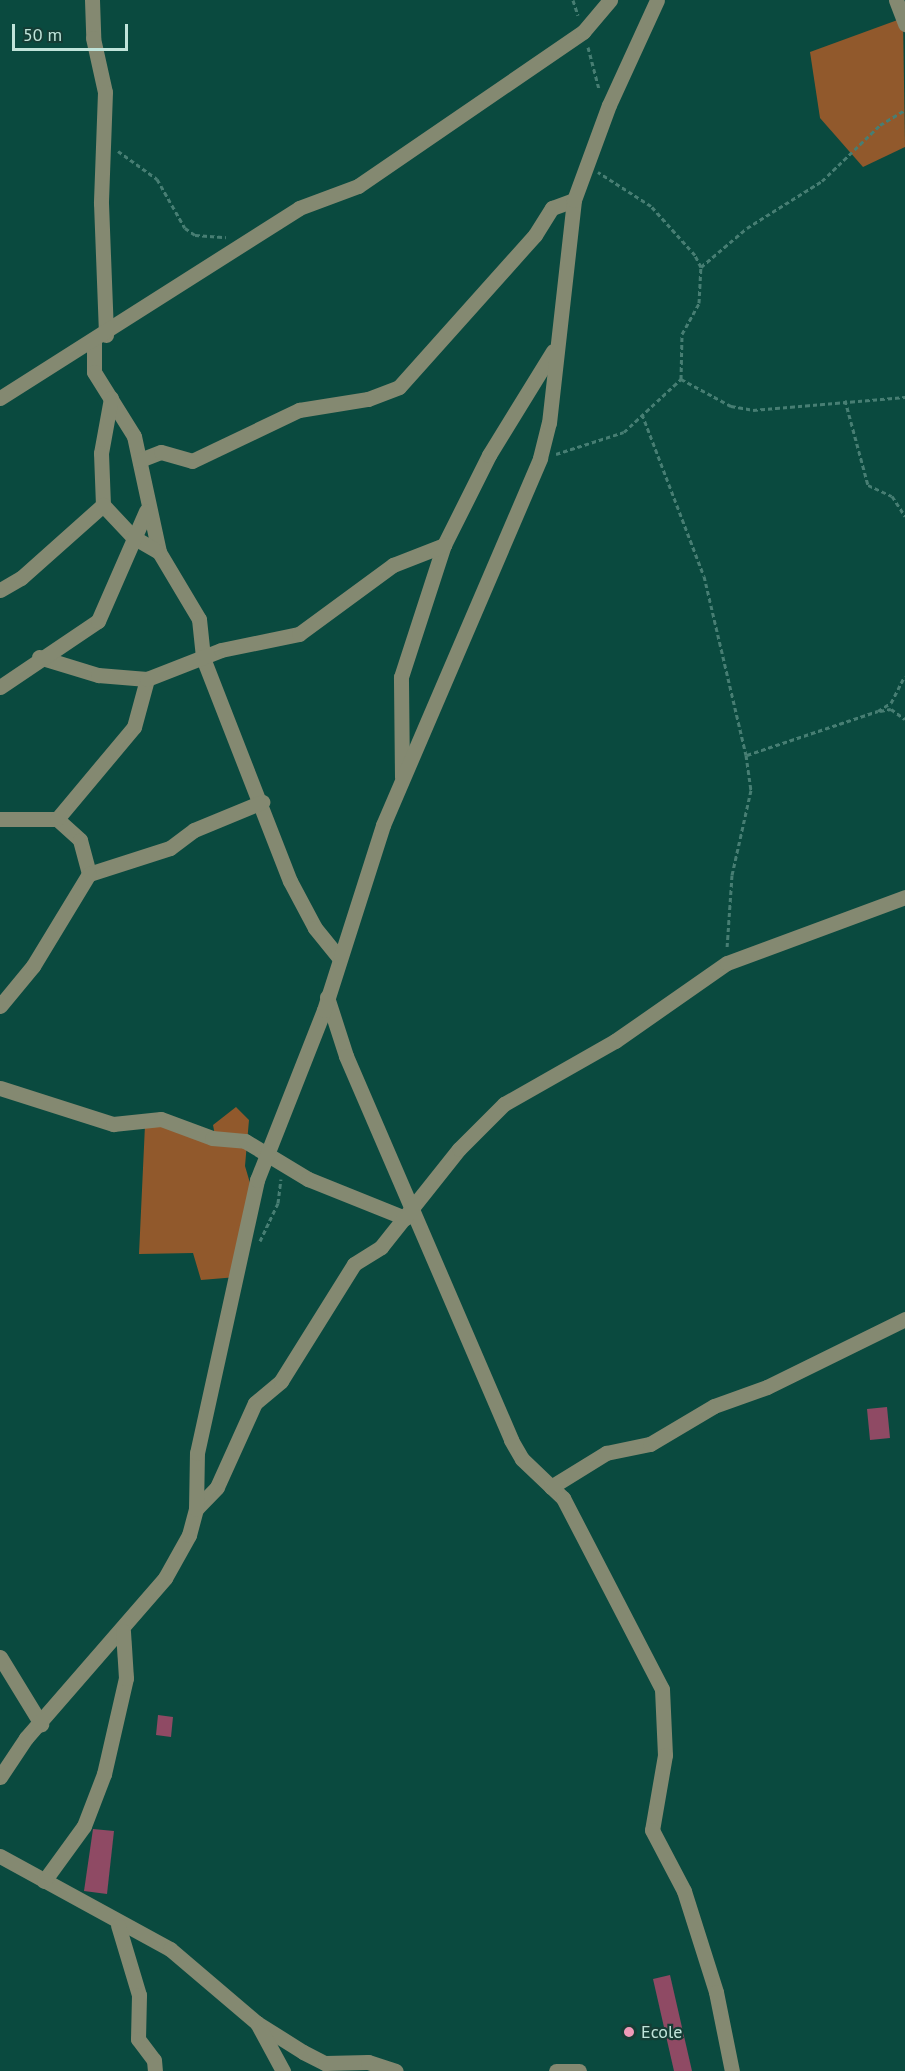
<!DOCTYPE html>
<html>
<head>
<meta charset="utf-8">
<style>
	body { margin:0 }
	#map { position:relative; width:905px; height:2071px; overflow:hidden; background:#0a4a3f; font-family:"PT Sans",sans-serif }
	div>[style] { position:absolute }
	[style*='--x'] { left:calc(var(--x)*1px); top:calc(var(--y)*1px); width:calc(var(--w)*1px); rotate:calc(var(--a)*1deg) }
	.green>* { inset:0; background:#91592c }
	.building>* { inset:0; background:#8f4a64 }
	.path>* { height:3px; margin-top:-1.5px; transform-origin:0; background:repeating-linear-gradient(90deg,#477e73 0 4.5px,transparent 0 7.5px) }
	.minor>* { height:15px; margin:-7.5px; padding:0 7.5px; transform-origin:7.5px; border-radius:7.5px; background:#848971 }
	.dots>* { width:16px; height:16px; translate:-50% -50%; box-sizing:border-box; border:3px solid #153d35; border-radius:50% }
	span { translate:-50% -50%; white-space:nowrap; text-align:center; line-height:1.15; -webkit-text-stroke:4.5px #153d35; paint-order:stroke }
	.poi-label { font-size:18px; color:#c0e4da }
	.left { translate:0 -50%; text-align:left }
	.scale { position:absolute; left:12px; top:24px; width:116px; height:27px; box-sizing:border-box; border:3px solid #c0e4da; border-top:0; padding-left:8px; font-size:18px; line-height:21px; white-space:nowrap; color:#c0e4da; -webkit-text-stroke:4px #153d35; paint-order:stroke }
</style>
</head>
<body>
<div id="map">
	<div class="green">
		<i style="clip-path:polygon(903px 18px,905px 147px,863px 167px,820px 118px,810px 52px)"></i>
		<i style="clip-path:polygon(236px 1107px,249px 1120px,245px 1166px,250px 1183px,237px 1277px,201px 1280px,193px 1253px,139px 1254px,145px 1125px,161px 1123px,216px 1141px,213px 1125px)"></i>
	</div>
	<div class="building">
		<i style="clip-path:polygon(887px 1407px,890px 1438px,870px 1440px,867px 1409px)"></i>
		<i style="clip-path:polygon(158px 1715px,173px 1717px,171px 1737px,156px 1735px)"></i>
		<i style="clip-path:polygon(93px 1829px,114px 1831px,107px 1894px,84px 1891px)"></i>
		<i style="clip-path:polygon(670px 1975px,692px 2071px,674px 2071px,653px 1979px)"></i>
	</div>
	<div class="path">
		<i style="--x:573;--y:0;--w:16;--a:72"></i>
		<i style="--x:588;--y:47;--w:43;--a:75.3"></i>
		<i style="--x:118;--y:151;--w:48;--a:35.7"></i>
		<i style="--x:157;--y:179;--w:56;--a:60.3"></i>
		<i style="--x:185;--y:228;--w:12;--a:35"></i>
		<i style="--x:195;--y:235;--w:31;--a:4"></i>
		<i style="--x:701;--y:267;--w:60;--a:-40.3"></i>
		<i style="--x:747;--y:228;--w:89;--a:-32.1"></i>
		<i style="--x:822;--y:181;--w:81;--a:-44"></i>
		<i style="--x:880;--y:125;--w:29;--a:-31"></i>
		<i style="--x:681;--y:379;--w:57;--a:28.4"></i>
		<i style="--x:731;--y:406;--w:22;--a:10"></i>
		<i style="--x:753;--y:410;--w:153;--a:-4.9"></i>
		<i style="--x:845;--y:400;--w:88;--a:74.9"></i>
		<i style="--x:868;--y:485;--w:26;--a:25"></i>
		<i style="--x:892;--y:496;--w:24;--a:57"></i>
		<i style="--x:642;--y:414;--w:173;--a:69.1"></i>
		<i style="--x:704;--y:576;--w:184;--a:76.8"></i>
		<i style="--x:746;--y:755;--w:35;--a:82"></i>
		<i style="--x:751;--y:790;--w:87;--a:102.6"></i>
		<i style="--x:732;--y:875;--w:73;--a:93.9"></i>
		<i style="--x:556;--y:454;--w:71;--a:-17.9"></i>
		<i style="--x:624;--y:432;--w:78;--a:-42.9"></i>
		<i style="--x:681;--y:379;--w:45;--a:-88.7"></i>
		<i style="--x:682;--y:334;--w:35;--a:-61"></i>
		<i style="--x:699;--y:303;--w:36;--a:-87"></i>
		<i style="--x:701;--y:267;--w:13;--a:-117"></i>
		<i style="--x:695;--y:255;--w:66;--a:-131.9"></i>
		<i style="--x:651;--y:206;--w:63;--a:-147.3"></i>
		<i style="--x:880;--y:711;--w:11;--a:-10"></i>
		<i style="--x:891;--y:709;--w:17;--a:36"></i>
		<i style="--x:747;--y:755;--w:138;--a:-18.6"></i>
		<i style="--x:878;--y:711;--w:15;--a:-32"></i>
		<i style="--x:891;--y:703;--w:30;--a:-63"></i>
		<i style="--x:260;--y:1241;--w:42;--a:-64.7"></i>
		<i style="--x:278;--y:1203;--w:24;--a:-83"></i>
	</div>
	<div class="minor">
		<i style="--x:92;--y:0;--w:38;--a:88"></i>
		<i style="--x:93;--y:38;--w:55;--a:77.5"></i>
		<i style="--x:105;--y:92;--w:111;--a:92.1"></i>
		<i style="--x:101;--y:203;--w:132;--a:87.8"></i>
		<i style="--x:896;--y:0;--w:26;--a:69"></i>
		<i style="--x:94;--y:341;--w:31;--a:90"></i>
		<i style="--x:94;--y:372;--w:75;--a:58"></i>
		<i style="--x:134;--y:436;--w:119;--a:77.8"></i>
		<i style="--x:159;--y:552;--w:78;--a:59.2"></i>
		<i style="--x:199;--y:619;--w:39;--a:84"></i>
		<i style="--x:203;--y:658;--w:239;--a:68.7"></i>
		<i style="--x:290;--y:881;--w:53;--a:62"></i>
		<i style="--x:315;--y:928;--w:38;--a:51"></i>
		<i style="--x:0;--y:398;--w:354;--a:-32.4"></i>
		<i style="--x:299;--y:208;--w:63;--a:-20.4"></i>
		<i style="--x:358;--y:186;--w:273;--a:-34.4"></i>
		<i style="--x:583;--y:32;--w:42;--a:-49.8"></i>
		<i style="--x:111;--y:398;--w:56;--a:100.3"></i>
		<i style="--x:101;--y:453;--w:52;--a:87.8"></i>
		<i style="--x:103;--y:505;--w:44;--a:46.8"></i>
		<i style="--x:133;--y:537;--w:30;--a:30"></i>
		<i style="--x:140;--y:460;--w:22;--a:-21"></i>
		<i style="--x:161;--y:452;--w:32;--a:16"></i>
		<i style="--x:192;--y:461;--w:119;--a:-25.5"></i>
		<i style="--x:299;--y:410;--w:70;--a:-9.1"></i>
		<i style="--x:368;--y:399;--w:33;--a:-21"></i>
		<i style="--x:399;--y:387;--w:204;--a:-48.2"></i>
		<i style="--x:535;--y:235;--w:32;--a:-58"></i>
		<i style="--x:552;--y:208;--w:23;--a:-20"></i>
		<i style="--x:0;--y:590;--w:24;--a:-30"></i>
		<i style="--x:21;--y:578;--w:110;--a:-41.7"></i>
		<i style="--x:39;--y:657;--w:62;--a:17"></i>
		<i style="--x:98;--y:675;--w:49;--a:4.7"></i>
		<i style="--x:0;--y:687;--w:118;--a:-34"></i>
		<i style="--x:98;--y:621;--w:120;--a:-66.4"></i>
		<i style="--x:402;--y:777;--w:100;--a:-90.6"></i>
		<i style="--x:401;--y:677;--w:139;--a:-72"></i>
		<i style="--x:444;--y:545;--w:101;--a:-63.4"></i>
		<i style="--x:489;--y:455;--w:122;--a:-58.4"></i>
		<i style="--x:0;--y:819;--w:57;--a:0"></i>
		<i style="--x:57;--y:819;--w:31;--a:42"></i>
		<i style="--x:80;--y:840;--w:35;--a:75"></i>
		<i style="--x:89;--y:874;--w:85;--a:-17.8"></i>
		<i style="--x:170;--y:848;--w:30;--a:-37"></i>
		<i style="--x:194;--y:830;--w:74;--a:-22.4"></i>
		<i style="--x:57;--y:819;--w:120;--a:-50.1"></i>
		<i style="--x:134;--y:727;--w:50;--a:-74.8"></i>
		<i style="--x:147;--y:679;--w:79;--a:-21.4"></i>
		<i style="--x:221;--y:650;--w:80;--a:-11.6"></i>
		<i style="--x:299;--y:634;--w:117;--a:-36.3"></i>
		<i style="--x:393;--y:565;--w:55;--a:-21.4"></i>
		<i style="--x:327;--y:997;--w:62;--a:72.1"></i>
		<i style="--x:346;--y:1056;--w:418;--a:66.7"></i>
		<i style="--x:511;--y:1440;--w:22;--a:60"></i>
		<i style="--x:522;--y:1459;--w:57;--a:43.6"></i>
		<i style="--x:563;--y:1498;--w:215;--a:62.6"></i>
		<i style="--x:662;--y:1689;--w:66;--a:87.4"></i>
		<i style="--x:665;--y:1755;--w:76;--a:99.8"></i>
		<i style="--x:652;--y:1830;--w:69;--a:62.3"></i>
		<i style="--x:684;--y:1891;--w:106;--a:72.4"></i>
		<i style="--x:716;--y:1992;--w:81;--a:78.6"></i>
		<i style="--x:0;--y:1006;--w:52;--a:-50.5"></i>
		<i style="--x:33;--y:966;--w:108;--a:-58.7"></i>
		<i style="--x:0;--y:1088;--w:119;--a:17.7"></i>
		<i style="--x:113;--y:1124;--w:48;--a:-5.9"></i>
		<i style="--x:161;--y:1119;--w:54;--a:20.4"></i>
		<i style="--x:212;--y:1138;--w:33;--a:5"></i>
		<i style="--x:245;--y:1141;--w:74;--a:31.1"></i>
		<i style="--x:308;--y:1179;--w:105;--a:21.9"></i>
		<i style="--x:551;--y:1487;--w:65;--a:-31.7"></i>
		<i style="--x:606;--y:1453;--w:45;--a:-11.6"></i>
		<i style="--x:650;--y:1444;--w:74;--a:-30.7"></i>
		<i style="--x:714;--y:1406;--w:56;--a:-19.7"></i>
		<i style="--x:767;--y:1387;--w:154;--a:-26.2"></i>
		<i style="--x:196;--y:1509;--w:30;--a:-46"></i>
		<i style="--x:217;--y:1487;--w:92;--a:-65.7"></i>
		<i style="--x:255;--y:1403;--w:34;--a:-40"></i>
		<i style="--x:281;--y:1381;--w:138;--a:-58"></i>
		<i style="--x:354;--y:1264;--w:32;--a:-32"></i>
		<i style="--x:381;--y:1247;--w:125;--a:-51.5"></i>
		<i style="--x:459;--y:1149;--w:64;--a:-45"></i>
		<i style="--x:504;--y:1104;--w:128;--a:-29.6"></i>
		<i style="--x:615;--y:1041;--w:136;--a:-34.9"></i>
		<i style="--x:727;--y:963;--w:190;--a:-20.3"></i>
		<i style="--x:0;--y:1657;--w:79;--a:58.5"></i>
		<i style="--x:0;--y:1777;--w:47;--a:-56.3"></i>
		<i style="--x:26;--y:1738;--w:212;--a:-49"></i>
		<i style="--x:165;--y:1578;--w:49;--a:-60.8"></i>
		<i style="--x:189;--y:1535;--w:27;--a:-75"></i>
		<i style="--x:196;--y:1509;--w:56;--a:-89"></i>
		<i style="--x:197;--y:1453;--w:280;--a:-77.6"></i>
		<i style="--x:257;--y:1180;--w:183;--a:-68.5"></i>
		<i style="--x:324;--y:1010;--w:194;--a:-72.3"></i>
		<i style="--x:383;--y:825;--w:399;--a:-66.8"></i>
		<i style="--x:540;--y:458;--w:36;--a:-76"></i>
		<i style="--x:549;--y:423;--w:224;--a:-83.6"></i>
		<i style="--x:574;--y:200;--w:101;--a:-69.8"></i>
		<i style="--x:609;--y:105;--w:115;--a:-65.4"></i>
		<i style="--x:0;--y:1856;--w:194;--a:28.7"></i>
		<i style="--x:170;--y:1949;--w:114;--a:40.4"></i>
		<i style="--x:257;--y:2023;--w:54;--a:32.2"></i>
		<i style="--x:303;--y:2052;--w:25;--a:27"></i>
		<i style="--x:325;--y:2063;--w:43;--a:-1.3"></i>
		<i style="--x:368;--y:2062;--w:29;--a:18"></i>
		<i style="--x:44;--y:1881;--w:68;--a:-54"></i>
		<i style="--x:84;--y:1826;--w:56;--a:-69"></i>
		<i style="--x:104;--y:1774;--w:98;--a:-77.1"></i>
		<i style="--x:126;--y:1678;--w:47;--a:-93.7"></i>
		<i style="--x:118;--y:1925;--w:73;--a:73.3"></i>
		<i style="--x:139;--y:1995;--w:44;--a:91.3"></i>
		<i style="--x:138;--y:2039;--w:26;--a:53"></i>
		<i style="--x:154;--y:2060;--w:11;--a:85"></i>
		<i style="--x:257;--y:2023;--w:55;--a:61.6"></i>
		<i style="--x:556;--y:2071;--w:23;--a:0"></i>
	</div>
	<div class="dots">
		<i style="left:629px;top:2032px;background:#ef9ab8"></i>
	</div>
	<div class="poi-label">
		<span class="left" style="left:641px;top:2032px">Ecole</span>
	</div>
	<div class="scale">50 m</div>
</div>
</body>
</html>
